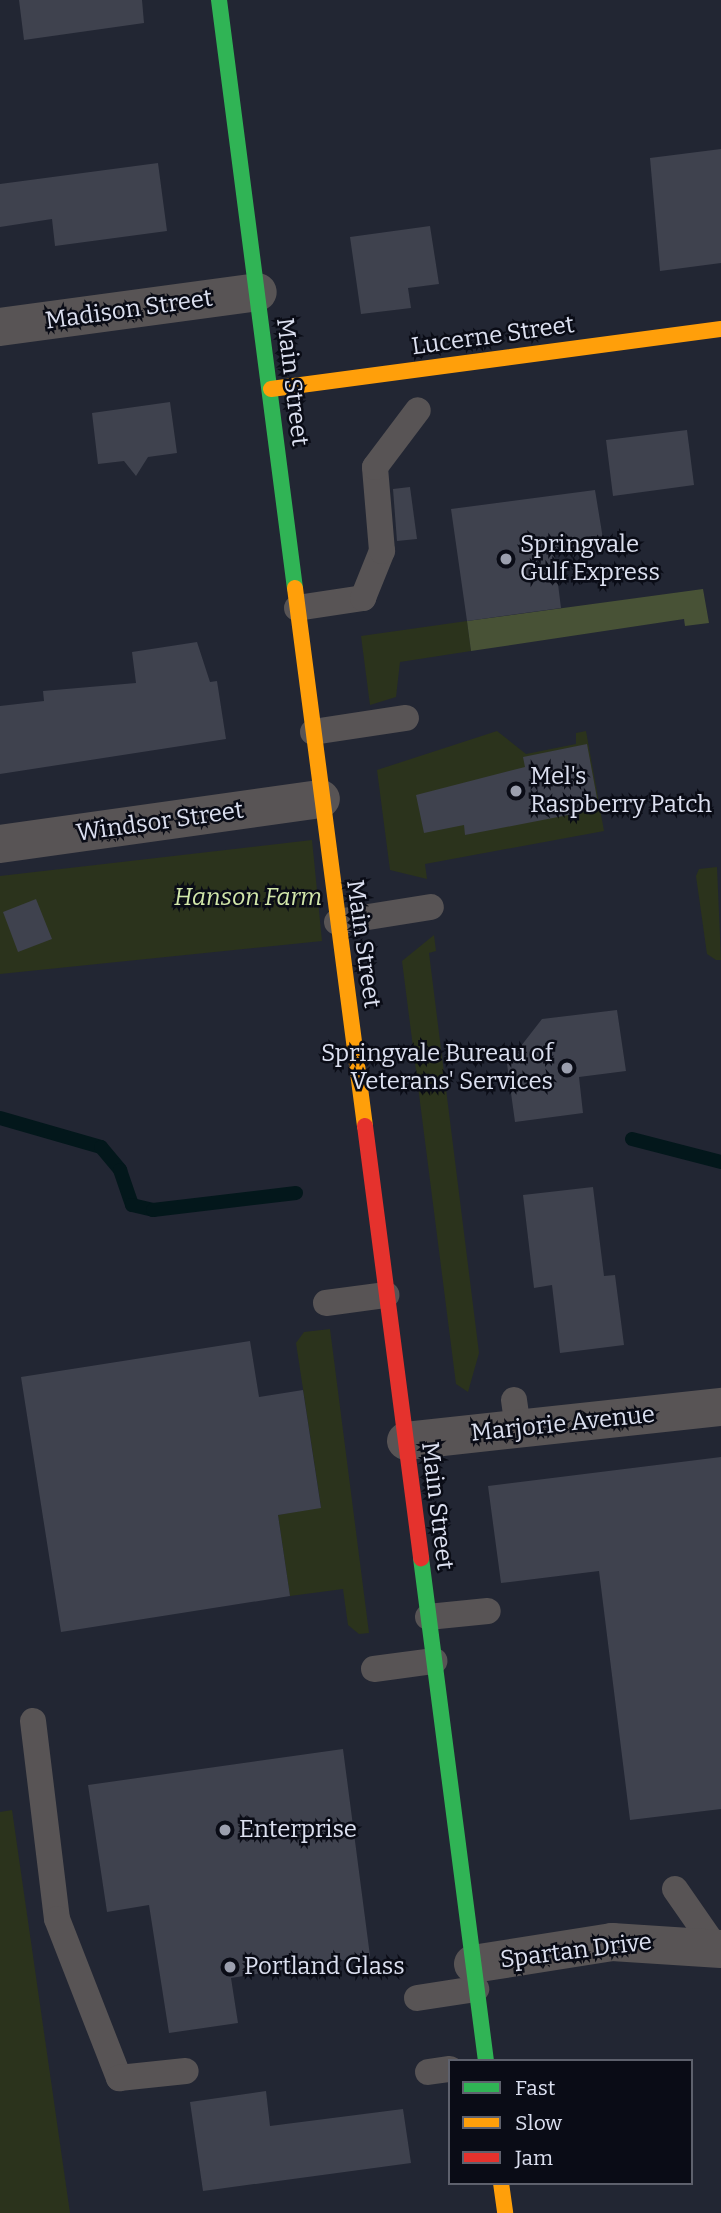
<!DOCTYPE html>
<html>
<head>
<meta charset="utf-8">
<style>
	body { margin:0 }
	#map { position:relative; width:721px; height:2213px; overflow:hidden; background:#222633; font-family:Bitter,serif }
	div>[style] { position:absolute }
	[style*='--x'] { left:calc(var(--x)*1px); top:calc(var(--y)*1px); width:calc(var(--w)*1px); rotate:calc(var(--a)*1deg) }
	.green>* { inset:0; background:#2b331c }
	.forest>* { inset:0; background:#485236 }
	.stream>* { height:14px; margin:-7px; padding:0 7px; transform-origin:7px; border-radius:7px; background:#03171b }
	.building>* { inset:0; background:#3f424e }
	.lane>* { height:26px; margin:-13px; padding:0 13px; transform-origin:13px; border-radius:13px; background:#585455 }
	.street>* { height:38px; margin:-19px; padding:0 19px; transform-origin:19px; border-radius:19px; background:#585455 }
	.fast>* { height:16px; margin:-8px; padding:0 8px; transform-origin:8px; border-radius:8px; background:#30b455 }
	.slow>* { height:16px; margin:-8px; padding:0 8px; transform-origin:8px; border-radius:8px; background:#ff9f0a }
	.jam>* { height:16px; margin:-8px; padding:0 8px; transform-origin:8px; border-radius:8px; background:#e5322d }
	.dots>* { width:19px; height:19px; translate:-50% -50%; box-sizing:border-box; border:4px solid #0a0c16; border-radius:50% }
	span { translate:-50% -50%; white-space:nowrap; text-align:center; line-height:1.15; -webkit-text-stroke:5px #0a0c16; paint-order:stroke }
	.street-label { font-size:24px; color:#dce0f0 }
	.poi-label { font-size:24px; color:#dce0f0 }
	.left { translate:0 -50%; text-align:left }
	.right { translate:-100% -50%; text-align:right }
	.park-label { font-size:24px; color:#d2e7aa; font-style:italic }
	.legend { position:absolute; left:448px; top:2059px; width:245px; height:126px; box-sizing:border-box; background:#0a0c16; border:2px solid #5e616d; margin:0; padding:9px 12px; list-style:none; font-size:21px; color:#dce0f0 }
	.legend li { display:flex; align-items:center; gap:14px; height:35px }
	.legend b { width:35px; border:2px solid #5e616d }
</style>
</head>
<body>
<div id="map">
	<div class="green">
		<i style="clip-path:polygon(467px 621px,471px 651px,400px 662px,396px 697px,370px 705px,361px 636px)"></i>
		<i style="clip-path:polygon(497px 731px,526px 754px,576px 744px,576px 733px,586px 731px,604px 831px,425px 864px,427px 879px,390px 870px,377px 770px)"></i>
		<i style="clip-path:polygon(312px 840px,322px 941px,0 974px,0 876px)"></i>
		<i style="clip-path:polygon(717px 867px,721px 960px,716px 960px,707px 954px,696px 876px,699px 869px)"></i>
		<i style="clip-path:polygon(434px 935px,436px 951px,429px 953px,479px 1353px,468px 1392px,456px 1384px,402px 961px)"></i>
		<i style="clip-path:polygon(330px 1329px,369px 1633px,359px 1634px,348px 1625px,343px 1589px,290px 1596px,278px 1515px,321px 1507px,296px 1343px,304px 1332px)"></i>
		<i style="clip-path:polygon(12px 1810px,70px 2213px,0 2213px,0 1812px)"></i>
	</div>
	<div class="forest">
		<i style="clip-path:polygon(703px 589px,709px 623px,685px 626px,684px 619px,471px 651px,467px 621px)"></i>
	</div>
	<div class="stream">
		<i style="--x:0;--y:1118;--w:105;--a:16"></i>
		<i style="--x:101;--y:1147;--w:30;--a:50"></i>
		<i style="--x:120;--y:1170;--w:37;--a:71"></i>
		<i style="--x:132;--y:1205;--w:22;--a:13"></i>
		<i style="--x:153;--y:1210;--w:144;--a:-6.8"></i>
		<i style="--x:632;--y:1139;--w:92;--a:14.5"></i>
	</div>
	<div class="building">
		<i style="clip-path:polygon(19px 0,142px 0,144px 23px,24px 40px)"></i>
		<i style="clip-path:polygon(721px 149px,721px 263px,660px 271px,650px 158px)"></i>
		<i style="clip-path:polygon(158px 163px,167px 231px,55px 246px,52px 219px,0 227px,0 184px)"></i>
		<i style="clip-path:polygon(430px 226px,439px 284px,408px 288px,411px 308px,361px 314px,350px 237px)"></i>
		<i style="clip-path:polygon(170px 402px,177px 453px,148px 457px,136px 476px,124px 461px,98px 464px,92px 413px)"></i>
		<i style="clip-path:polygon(687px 430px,694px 485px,613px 496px,606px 440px)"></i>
		<i style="clip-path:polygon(410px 487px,417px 539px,397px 541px,393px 489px)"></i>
		<i style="clip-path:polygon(595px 490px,604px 545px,554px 552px,561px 608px,467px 621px,451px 509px)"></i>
		<i style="clip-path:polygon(197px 642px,210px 682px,217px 681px,226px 739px,0 774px,0 706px,44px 701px,43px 691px,136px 683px,132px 652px)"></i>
		<i style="clip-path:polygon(587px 744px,599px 809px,465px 835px,464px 825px,424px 833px,416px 795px,525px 767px,523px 757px)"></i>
		<i style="clip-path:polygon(36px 899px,52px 939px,18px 952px,3px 912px)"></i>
		<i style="clip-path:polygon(617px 1010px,626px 1071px,579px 1077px,583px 1113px,515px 1122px,507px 1064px,542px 1019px)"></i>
		<i style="clip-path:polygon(593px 1187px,604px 1276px,615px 1275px,624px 1345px,560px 1353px,552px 1285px,534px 1288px,523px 1195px)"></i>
		<i style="clip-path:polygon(250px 1341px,259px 1397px,303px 1390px,321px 1508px,278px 1515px,290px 1596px,61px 1632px,21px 1377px)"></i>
		<i style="clip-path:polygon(721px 1457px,721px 1809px,630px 1820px,599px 1571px,501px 1583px,488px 1486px)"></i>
		<i style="clip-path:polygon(343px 1749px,370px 1956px,231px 1978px,238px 2023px,169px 2033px,149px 1905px,107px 1912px,88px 1785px)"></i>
		<i style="clip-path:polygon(266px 2091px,270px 2126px,403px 2109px,411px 2163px,203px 2191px,190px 2102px)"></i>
	</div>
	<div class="lane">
		<i style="--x:297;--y:608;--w:67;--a:-8.6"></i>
		<i style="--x:363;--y:598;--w:51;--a:-68"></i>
		<i style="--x:382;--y:551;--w:84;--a:-94.8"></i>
		<i style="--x:375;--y:467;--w:71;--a:-53"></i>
		<i style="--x:313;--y:732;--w:94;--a:-8.6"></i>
		<i style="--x:337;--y:922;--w:95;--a:-9.1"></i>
		<i style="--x:326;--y:1303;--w:61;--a:-7.6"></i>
		<i style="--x:514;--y:1400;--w:28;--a:82"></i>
		<i style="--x:428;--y:1617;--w:60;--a:-5.7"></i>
		<i style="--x:374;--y:1669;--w:61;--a:-7.6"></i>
		<i style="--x:33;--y:1721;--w:199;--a:83.1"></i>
		<i style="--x:57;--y:1919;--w:171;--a:68.7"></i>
		<i style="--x:119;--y:2078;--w:67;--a:-6"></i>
		<i style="--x:675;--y:1889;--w:72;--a:55.2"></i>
		<i style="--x:417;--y:1998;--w:60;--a:-8.7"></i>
		<i style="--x:428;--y:2072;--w:22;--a:-8"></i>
	</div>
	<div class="street">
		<i style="--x:0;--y:327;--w:260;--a:-7.7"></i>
		<i style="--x:0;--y:844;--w:324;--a:-8"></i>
		<i style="--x:406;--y:1441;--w:317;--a:-6.2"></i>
		<i style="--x:473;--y:1964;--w:141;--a:-9"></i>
		<i style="--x:612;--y:1942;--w:109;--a:3.7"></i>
	</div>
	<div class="fast">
		<i style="--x:219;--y:0;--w:593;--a:82.64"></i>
		<i style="--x:421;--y:1558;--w:507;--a:82.64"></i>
	</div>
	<div class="slow">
		<i style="--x:271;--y:389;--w:454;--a:-7.6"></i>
		<i style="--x:295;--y:588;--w:543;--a:82.59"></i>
		<i style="--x:501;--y:2183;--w:30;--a:82"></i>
	</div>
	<div class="jam">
		<i style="--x:365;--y:1126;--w:436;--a:82.6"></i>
	</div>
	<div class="dots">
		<i style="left:506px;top:559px;background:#9b9fae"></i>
		<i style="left:516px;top:791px;background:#9b9fae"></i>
		<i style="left:567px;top:1068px;background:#9b9fae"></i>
		<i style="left:225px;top:1830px;background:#9b9fae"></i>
		<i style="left:230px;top:1967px;background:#9b9fae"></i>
	</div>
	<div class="street-label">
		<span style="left:129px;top:310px;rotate:-8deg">Madison Street</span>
		<span style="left:493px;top:336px;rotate:-8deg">Lucerne Street</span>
		<span style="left:292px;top:382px;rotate:83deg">Main Street</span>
		<span style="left:160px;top:822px;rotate:-8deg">Windsor Street</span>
		<span style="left:363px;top:944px;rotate:82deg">Main Street</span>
		<span style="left:563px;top:1424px;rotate:-6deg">Marjorie Avenue</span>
		<span style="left:437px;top:1506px;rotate:83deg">Main Street</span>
		<span style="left:576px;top:1951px;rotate:-7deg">Spartan Drive</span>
	</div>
	<div class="poi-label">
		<span class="left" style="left:520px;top:559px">Springvale<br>Gulf Express</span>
		<span class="left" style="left:530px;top:791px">Mel's<br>Raspberry Patch</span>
		<span class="right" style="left:553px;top:1068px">Springvale Bureau of<br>Veterans' Services</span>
		<span class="left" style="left:239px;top:1830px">Enterprise</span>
		<span class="left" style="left:244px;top:1967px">Portland Glass</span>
	</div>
	<div class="park-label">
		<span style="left:248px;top:898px">Hanson Farm</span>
	</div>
	<ul class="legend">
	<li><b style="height:9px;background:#30b455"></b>Fast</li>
	<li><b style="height:9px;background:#ff9f0a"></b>Slow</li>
	<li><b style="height:9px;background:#e5322d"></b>Jam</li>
	</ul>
</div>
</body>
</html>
